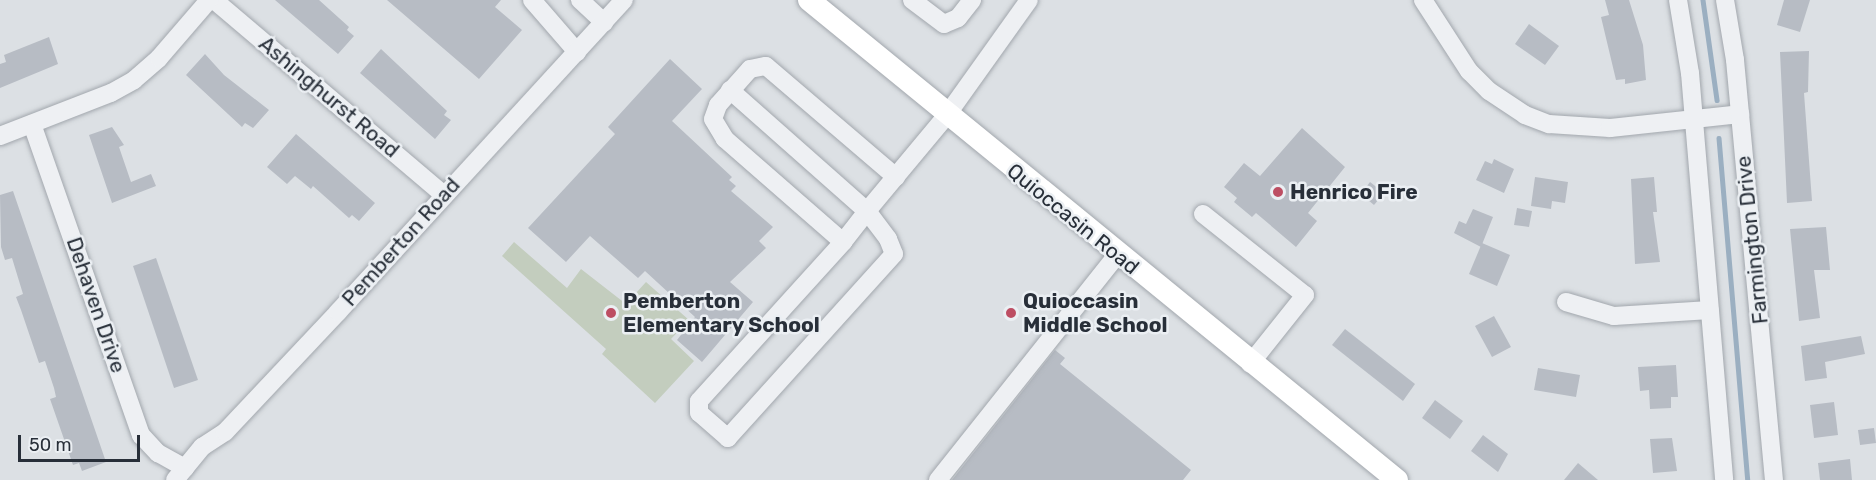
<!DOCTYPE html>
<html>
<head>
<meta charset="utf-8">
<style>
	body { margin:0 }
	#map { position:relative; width:1876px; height:480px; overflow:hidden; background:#dce0e4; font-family:Rubik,sans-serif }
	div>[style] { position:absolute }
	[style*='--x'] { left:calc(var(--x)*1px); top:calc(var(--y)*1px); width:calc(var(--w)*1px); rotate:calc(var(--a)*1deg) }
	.green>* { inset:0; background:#c3cdbe }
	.stream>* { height:4.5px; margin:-2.25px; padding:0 2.25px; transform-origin:2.25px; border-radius:2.25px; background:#9bafc1 }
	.building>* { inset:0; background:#b7bcc4 }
	.roads { filter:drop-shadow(0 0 2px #a2a7ad) drop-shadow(0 0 2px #a2a7ad) }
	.minor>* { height:18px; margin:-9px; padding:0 9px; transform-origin:9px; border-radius:9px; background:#eef0f3 }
	.major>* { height:22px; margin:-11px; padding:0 11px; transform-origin:11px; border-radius:11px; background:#fff }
	.dots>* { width:16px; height:16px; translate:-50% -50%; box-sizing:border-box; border:3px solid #ebeff3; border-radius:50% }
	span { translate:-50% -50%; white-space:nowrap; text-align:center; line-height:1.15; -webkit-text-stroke:5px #ebeff3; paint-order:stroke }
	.street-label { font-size:21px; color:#282f39 }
	.poi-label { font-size:21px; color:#282f39; font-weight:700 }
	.left { translate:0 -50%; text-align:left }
	.scale { position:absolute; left:18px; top:435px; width:122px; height:27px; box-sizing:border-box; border:3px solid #282f39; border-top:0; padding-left:8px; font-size:18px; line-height:21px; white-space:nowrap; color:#282f39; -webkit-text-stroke:4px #ebeff3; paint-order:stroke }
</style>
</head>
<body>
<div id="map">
	<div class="green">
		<i style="clip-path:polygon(514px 242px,567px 288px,581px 269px,626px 304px,646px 282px,689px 320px,671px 339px,694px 361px,655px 403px,602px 354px,606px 349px,502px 256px)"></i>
	</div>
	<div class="stream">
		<i style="--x:1703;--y:0;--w:101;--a:82"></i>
		<i style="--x:1719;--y:138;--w:343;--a:85.2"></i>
	</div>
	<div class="building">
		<i style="clip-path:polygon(275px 0,319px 0,349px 27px,347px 30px,354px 36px,338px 54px)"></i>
		<i style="clip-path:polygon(387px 0,501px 0,495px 7px,522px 30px,479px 79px)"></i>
		<i style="clip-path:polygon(1605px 0,1629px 0,1643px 45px,1646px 80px,1625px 84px,1625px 79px,1616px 80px,1601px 17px,1609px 15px)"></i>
		<i style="clip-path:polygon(1784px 0,1810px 0,1800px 32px,1777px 25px)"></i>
		<i style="clip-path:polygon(1529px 24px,1559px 46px,1545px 65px,1515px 44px)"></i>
		<i style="clip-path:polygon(49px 37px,58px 64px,0 88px,0 64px,6px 62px,4px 55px)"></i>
		<i style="clip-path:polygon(381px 49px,447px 111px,444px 115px,451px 120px,435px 139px,360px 73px)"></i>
		<i style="clip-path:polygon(1809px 51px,1808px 92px,1804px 93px,1812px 201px,1787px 203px,1780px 52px)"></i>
		<i style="clip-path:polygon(205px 54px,224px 75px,269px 110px,253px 128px,245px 123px,242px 127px,186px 75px)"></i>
		<i style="clip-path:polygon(670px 59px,702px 89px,672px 121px,732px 177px,729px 180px,736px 186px,731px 191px,773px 227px,759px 241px,766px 248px,730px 282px,753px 302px,702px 362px,677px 340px,695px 317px,645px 271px,638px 278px,590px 236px,566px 262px,528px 228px,615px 134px,608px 127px)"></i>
		<i style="clip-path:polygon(112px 127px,124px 145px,119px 147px,131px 182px,151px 174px,156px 186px,112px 203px,89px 135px)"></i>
		<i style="clip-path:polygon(1302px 128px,1345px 167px,1308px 213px,1317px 221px,1296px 247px,1256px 213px,1252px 217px,1234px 202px,1237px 198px,1224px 187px,1244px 163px,1260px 176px)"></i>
		<i style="clip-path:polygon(296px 134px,375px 203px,359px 221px,352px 215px,349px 218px,313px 186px,311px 189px,295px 176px,287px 184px,267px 167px)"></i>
		<i style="clip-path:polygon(1494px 159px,1514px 169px,1504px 193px,1476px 180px,1485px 161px,1492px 164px)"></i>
		<i style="clip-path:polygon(1535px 177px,1568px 182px,1565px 203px,1552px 201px,1551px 209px,1531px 206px)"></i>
		<i style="clip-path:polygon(1654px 177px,1657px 212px,1653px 212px,1660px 262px,1635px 264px,1631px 179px)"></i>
		<i style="clip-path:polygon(1370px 182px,1384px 193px,1374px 205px,1361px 194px)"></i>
		<i style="clip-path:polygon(13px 191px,106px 462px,82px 471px,79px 463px,73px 465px,50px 399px,56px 397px,54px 388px,45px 361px,39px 363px,21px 310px,16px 297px,23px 294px,12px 258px,5px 260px,1px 247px,0 195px)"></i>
		<i style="clip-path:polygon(1517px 208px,1532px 211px,1529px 227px,1514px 225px)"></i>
		<i style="clip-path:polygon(1473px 209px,1493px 217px,1481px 247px,1454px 233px,1459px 221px,1466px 224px)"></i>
		<i style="clip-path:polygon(1826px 227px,1830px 270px,1814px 270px,1820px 318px,1799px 321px,1790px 229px)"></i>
		<i style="clip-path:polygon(1482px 243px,1510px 255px,1497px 286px,1469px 274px)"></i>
		<i style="clip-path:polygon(156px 258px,198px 380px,174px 388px,133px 266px)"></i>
		<i style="clip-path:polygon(1494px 316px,1511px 347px,1492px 357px,1475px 326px)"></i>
		<i style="clip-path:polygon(1345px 329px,1415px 384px,1403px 401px,1332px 345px)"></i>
		<i style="clip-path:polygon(1861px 336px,1865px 354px,1825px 362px,1827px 378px,1805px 381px,1801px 346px)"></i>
		<i style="clip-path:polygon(1055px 350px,1065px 358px,1060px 364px,1191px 470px,1183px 480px,952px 480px)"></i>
		<i style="clip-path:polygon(1676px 365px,1678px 397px,1671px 397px,1671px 408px,1650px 409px,1649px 390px,1640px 391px,1638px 367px)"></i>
		<i style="clip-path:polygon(1538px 368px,1580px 375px,1576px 397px,1534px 390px)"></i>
		<i style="clip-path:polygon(1435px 400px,1463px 421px,1450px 439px,1422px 418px)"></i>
		<i style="clip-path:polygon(1834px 402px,1838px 435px,1814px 438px,1810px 405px)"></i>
		<i style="clip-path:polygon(1874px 428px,1876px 443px,1860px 445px,1858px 430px)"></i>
		<i style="clip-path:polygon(1483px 435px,1508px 454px,1498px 472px,1471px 451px)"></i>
		<i style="clip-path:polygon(1672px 438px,1677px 471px,1653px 473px,1650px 439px)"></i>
		<i style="clip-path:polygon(1850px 459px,1852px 480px,1820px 480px,1818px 463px)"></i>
		<i style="clip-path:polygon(1578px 463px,1598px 480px,1564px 480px)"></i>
	</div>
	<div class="roads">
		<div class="minor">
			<i style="--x:214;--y:0;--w:302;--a:40.3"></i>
			<i style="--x:532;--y:0;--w:69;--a:49.1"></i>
			<i style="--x:580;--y:0;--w:33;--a:43"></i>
			<i style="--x:912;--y:0;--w:40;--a:37"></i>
			<i style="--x:944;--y:24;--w:15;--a:-23"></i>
			<i style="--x:958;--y:18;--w:23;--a:-52"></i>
			<i style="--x:1423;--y:0;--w:85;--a:57.1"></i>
			<i style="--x:1469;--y:71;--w:28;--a:45"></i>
			<i style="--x:1489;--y:91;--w:43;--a:33.7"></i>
			<i style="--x:1525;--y:115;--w:26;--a:21"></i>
			<i style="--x:1549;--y:124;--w:61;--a:3.8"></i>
			<i style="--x:1610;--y:128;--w:131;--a:-6.1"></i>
			<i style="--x:1678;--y:0;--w:74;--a:80.7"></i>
			<i style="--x:1690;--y:73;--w:408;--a:85.2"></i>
			<i style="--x:1725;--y:0;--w:61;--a:80.5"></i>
			<i style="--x:1735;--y:60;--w:422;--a:84.7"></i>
			<i style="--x:730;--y:90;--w:183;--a:41.5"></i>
			<i style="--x:867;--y:211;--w:35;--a:53"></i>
			<i style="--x:888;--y:239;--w:16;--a:68"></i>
			<i style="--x:894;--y:254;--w:248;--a:132.1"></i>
			<i style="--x:728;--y:438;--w:38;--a:-139"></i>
			<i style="--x:699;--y:413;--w:12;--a:-90"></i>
			<i style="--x:699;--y:401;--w:215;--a:-47.8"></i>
			<i style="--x:843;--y:242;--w:39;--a:-52"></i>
			<i style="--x:867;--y:211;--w:125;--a:-50.2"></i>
			<i style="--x:947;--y:115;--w:141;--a:-54.5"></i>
			<i style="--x:32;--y:124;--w:330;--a:70.7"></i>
			<i style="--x:141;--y:435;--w:25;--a:47"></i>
			<i style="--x:158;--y:453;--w:31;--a:29"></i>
			<i style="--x:0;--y:136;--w:119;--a:-21.2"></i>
			<i style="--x:111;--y:93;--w:26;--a:-29"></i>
			<i style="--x:134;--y:80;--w:33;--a:-41"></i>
			<i style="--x:159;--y:58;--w:77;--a:-49.2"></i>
			<i style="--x:1203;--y:214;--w:130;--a:38.5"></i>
			<i style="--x:1305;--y:295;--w:88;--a:128.6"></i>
			<i style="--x:843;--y:242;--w:157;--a:-138.9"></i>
			<i style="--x:725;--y:139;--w:23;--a:-121"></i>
			<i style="--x:713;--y:119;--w:15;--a:-70"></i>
			<i style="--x:718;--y:105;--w:48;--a:-48.4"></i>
			<i style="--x:750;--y:69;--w:16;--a:-11"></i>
			<i style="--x:766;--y:66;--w:171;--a:40.5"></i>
			<i style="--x:1566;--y:302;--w:50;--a:16.3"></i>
			<i style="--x:1614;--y:316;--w:96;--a:-3.6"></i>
			<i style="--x:175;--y:480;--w:43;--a:-50.7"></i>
			<i style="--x:202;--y:447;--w:27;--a:-33"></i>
			<i style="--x:225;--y:432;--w:165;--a:-46.7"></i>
			<i style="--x:338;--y:312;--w:423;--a:-47.5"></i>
			<i style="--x:938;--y:480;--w:288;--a:-51.5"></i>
		</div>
		<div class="major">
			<i style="--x:809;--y:0;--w:759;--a:39.23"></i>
		</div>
	</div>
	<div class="dots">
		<i style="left:1278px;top:192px;background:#bd4e63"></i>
		<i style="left:611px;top:313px;background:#bd4e63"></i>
		<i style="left:1011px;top:313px;background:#bd4e63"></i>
	</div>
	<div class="street-label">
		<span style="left:329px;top:97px;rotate:40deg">Ashinghurst Road</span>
		<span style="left:1073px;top:219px;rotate:39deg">Quioccasin Road</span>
		<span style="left:1752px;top:240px;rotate:-96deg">Farmington Drive</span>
		<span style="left:401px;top:242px;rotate:-48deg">Pemberton Road</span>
		<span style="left:96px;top:305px;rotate:71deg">Dehaven Drive</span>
	</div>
	<div class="poi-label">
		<span class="left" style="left:1290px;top:192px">Henrico Fire</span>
		<span class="left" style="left:623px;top:313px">Pemberton<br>Elementary School</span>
		<span class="left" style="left:1023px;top:313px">Quioccasin<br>Middle School</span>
	</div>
	<div class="scale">50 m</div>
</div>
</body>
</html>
